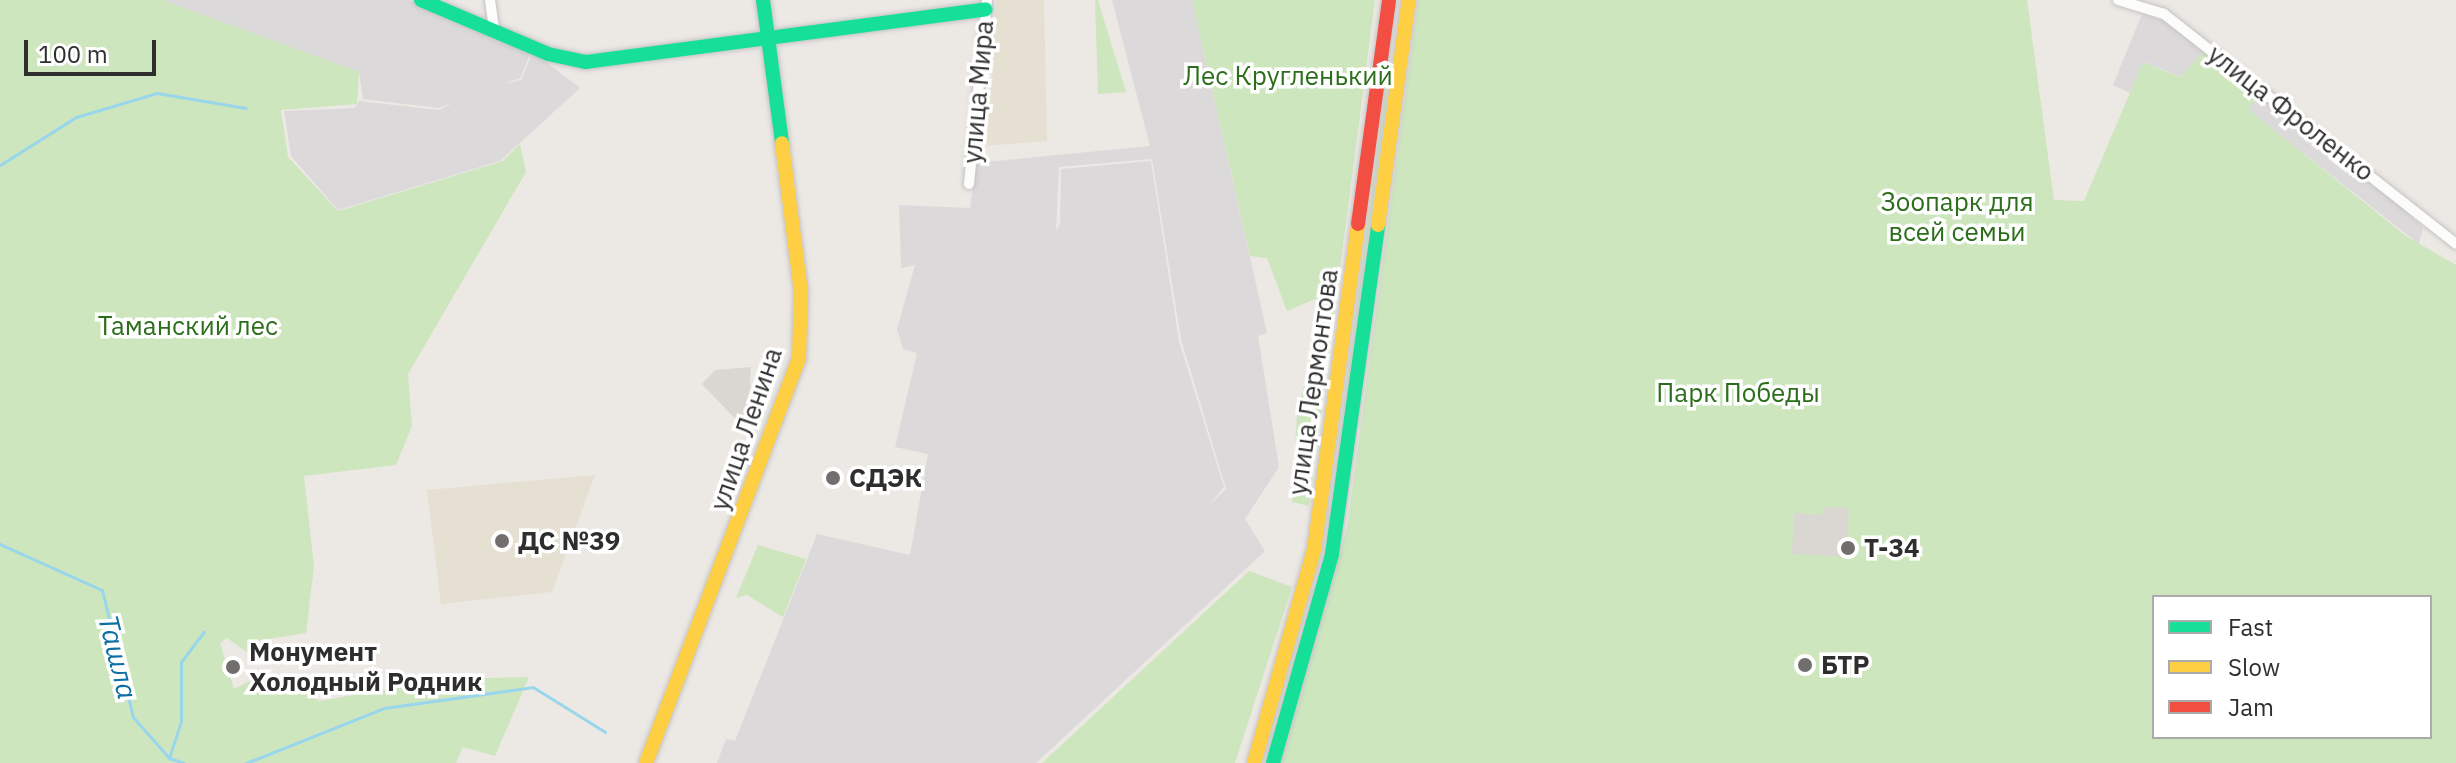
<!DOCTYPE html>
<html>
<head>
<meta charset="utf-8">
<style>
	body { margin:0 }
	#map { position:relative; width:2456px; height:763px; overflow:hidden; background:#ece8e4; font-family:"IBM Plex Sans",sans-serif }
	div>[style] { position:absolute }
	[style*='--x'] { left:calc(var(--x)*1px); top:calc(var(--y)*1px); width:calc(var(--w)*1px); rotate:calc(var(--a)*1deg) }
	.industrial>* { inset:0; background:#dcd9db }
	.education>* { inset:0; background:#e6e0d3 }
	.green>* { inset:0; background:#cee6be }
	.plaza>* { inset:0; background:#dad6d2 }
	.stream>* { height:3px; margin:-1.5px; padding:0 1.5px; transform-origin:1.5px; border-radius:1.5px; background:#99d6ec }
	.roads { filter:drop-shadow(0 0 2px #c5c4c5) drop-shadow(0 0 2px #c5c4c5) }
	.street>* { height:10px; margin:-5px; padding:0 5px; transform-origin:5px; border-radius:5px; background:#fcfcfb }
	.fast>* { height:14px; margin:-7px; padding:0 7px; transform-origin:7px; border-radius:7px; background:#16e098 }
	.slow>* { height:14px; margin:-7px; padding:0 7px; transform-origin:7px; border-radius:7px; background:#ffcf43 }
	.jam>* { height:14px; margin:-7px; padding:0 7px; transform-origin:7px; border-radius:7px; background:#f24e42 }
	.dots>* { width:22px; height:22px; translate:-50% -50%; box-sizing:border-box; border:4px solid #fff; border-radius:50% }
	span { translate:-50% -50%; white-space:nowrap; text-align:center; line-height:1.15; -webkit-text-stroke:7px #fff; paint-order:stroke }
	.park-label { font-size:26px; color:#2c6e1b }
	.street-label { font-size:26px; color:#2e2e2e }
	.poi-label { font-size:26px; color:#2e2e2e; font-weight:700 }
	.left { translate:0 -50%; text-align:left }
	.water-label { font-size:28px; color:#0d6fa3; font-style:italic }
	.legend { position:absolute; left:2152px; top:595px; width:280px; height:144px; box-sizing:border-box; background:#fff; border:2px solid #ababab; margin:0; padding:10px 14px; list-style:none; font-size:24px; color:#2e2e2e }
	.legend li { display:flex; align-items:center; gap:16px; height:40px }
	.legend b { width:40px; border:2px solid #ababab }
	.scale { position:absolute; left:24px; top:40px; width:132px; height:36px; box-sizing:border-box; border:4px solid #2e2e2e; border-top:0; padding-left:10px; font-size:24px; line-height:28px; white-space:nowrap; color:#2e2e2e; -webkit-text-stroke:6px #fff; paint-order:stroke }
</style>
</head>
<body>
<div id="map">
	<div class="industrial">
		<i style="clip-path:polygon(163px 0,409px 0,531px 52px,520px 78px,439px 108px,363px 99px,359px 72px)"></i>
		<i style="clip-path:polygon(evenodd,1112px 0,1192px 0,1267px 333px,1258px 336px,1279px 467px,1245px 519px,1265px 551px,1036px 763px,717px 763px,726px 739px,735px 741px,817px 534px,910px 555px,928px 454px,895px 447px,917px 353px,903px 349px,897px 329px,915px 265px,901px 268px,899px 205px,970px 208px,976px 163px,1150px 146px,1112px 0,1152px 159px,1181px 339px,1226px 489px,1209px 505px,1224px 487px,1179px 341px,1151px 161px,1061px 169px,1060px 223px,1056px 231px,1059px 167px,1152px 159px)"></i>
		<i style="clip-path:polygon(2142px 14px,2165px 21px,2204px 51px,2181px 77px,2144px 62px,2130px 93px,2113px 85px)"></i>
		<i style="clip-path:polygon(533px 52px,580px 88px,500px 161px,338px 210px,291px 156px,284px 111px,355px 108px,359px 101px,439px 110px,481px 89px,521px 80px)"></i>
		<i style="clip-path:polygon(2260px 95px,2385px 191px,2423px 228px,2419px 244px,2247px 109px)"></i>
	</div>
	<div class="education">
		<i style="clip-path:polygon(997px 0,1044px 0,1047px 141px,984px 146px)"></i>
		<i style="clip-path:polygon(595px 475px,552px 592px,441px 604px,427px 490px)"></i>
	</div>
	<div class="green">
		<i style="clip-path:polygon(0 0,163px 0,359px 72px,357px 104px,281px 110px,288px 157px,338px 211px,503px 161px,520px 144px,526px 172px,408px 374px,412px 426px,396px 465px,304px 476px,314px 567px,306px 633px,255px 641px,261px 652px,252px 656px,227px 638px,220px 643px,234px 689px,256px 678px,279px 694px,305px 689px,319px 701px,447px 679px,529px 677px,495px 756px,463px 747px,456px 763px,0 763px)"></i>
		<i style="clip-path:polygon(1095px 0,1098px 0,1126px 92px,1098px 94px)"></i>
		<i style="clip-path:polygon(1192px 0,1375px 0,1309px 506px,1292px 502px,1297px 415px,1322px 309px,1315px 299px,1287px 311px,1267px 258px,1250px 256px)"></i>
		<i style="clip-path:polygon(evenodd,1418px 0,2027px 0,2054px 200px,2084px 201px,2143px 62px,2180px 77px,2204px 51px,2260px 95px,2248px 109px,2406px 236px,2456px 265px,2456px 763px,1281px 763px,1347px 528px,1418px 0,2154px 597px,2430px 597px,2430px 737px,2154px 737px,2154px 597px)"></i>
		<i style="clip-path:polygon(1388px 85px,1389px 86px,1325px 550px,1385px 88px)"></i>
		<i style="clip-path:polygon(758px 545px,806px 559px,783px 617px,747px 595px,736px 598px)"></i>
		<i style="clip-path:polygon(1249px 571px,1292px 587px,1235px 763px,1042px 763px)"></i>
	</div>
	<div class="plaza">
		<i style="clip-path:polygon(751px 367px,750px 385px,758px 389px,746px 430px,702px 384px,715px 370px)"></i>
		<i style="clip-path:polygon(1823px 507px,1849px 508px,1846px 557px,1792px 554px,1794px 513px,1822px 515px)"></i>
	</div>
	<div class="stream">
		<i style="--x:0;--y:165;--w:90;--a:-32.3"></i>
		<i style="--x:76;--y:117;--w:84;--a:-16.5"></i>
		<i style="--x:157;--y:93;--w:90;--a:9.6"></i>
		<i style="--x:0;--y:544;--w:112;--a:24.3"></i>
		<i style="--x:102;--y:590;--w:131;--a:76.3"></i>
		<i style="--x:133;--y:717;--w:55;--a:48.7"></i>
		<i style="--x:169;--y:758;--w:16;--a:18"></i>
		<i style="--x:169;--y:758;--w:38;--a:-72"></i>
		<i style="--x:181;--y:722;--w:60;--a:-90"></i>
		<i style="--x:181;--y:662;--w:38;--a:-53"></i>
		<i style="--x:246;--y:763;--w:149;--a:-21.7"></i>
		<i style="--x:384;--y:708;--w:150;--a:-8"></i>
		<i style="--x:533;--y:687;--w:85;--a:32"></i>
	</div>
	<div class="roads">
		<div class="street">
			<i style="--x:490;--y:0;--w:30;--a:82"></i>
			<i style="--x:2118;--y:0;--w:48;--a:16.9"></i>
			<i style="--x:2164;--y:14;--w:372;--a:38.2"></i>
			<i style="--x:969;--y:184;--w:185;--a:-84.4"></i>
		</div>
		<div class="fast">
			<i style="--x:421;--y:0;--w:138;--a:23"></i>
			<i style="--x:548;--y:54;--w:39;--a:12"></i>
			<i style="--x:586;--y:62;--w:403;--a:-7.5"></i>
			<i style="--x:763;--y:0;--w:144;--a:82.4"></i>
			<i style="--x:1273;--y:763;--w:217;--a:-74.2"></i>
			<i style="--x:1332;--y:554;--w:332;--a:-82"></i>
		</div>
		<div class="slow">
			<i style="--x:1378;--y:225;--w:227;--a:-82.2"></i>
			<i style="--x:646;--y:763;--w:433;--a:-69.3"></i>
			<i style="--x:799;--y:358;--w:66;--a:-88.3"></i>
			<i style="--x:801;--y:292;--w:150;--a:-97.3"></i>
			<i style="--x:1254;--y:763;--w:221;--a:-74.3"></i>
			<i style="--x:1314;--y:550;--w:329;--a:-82.3"></i>
		</div>
		<div class="jam">
			<i style="--x:1358;--y:224;--w:226;--a:-82.1"></i>
		</div>
	</div>
	<div class="dots">
		<i style="left:833px;top:478px;background:#706f6e"></i>
		<i style="left:502px;top:541px;background:#706f6e"></i>
		<i style="left:1848px;top:548px;background:#706f6e"></i>
		<i style="left:1805px;top:665px;background:#706f6e"></i>
		<i style="left:233px;top:667px;background:#706f6e"></i>
	</div>
	<div class="park-label">
		<span style="left:1288px;top:76px">Лес Кругленький</span>
		<span style="left:1957px;top:217px">Зоопарк для<br>всей семьи</span>
		<span style="left:188px;top:326px">Таманский лес</span>
		<span style="left:1738px;top:393px">Парк Победы</span>
	</div>
	<div class="street-label">
		<span style="left:978px;top:92px;rotate:-85deg">улица Мира</span>
		<span style="left:2291px;top:113px;rotate:38deg">улица Фроленко</span>
		<span style="left:1313px;top:382px;rotate:-82deg">улица Лермонтова</span>
		<span style="left:746px;top:429px;rotate:-71deg">улица Ленина</span>
	</div>
	<div class="poi-label">
		<span class="left" style="left:849px;top:478px">СДЭК</span>
		<span class="left" style="left:518px;top:541px">ДС №39</span>
		<span class="left" style="left:1864px;top:548px">Т-34</span>
		<span class="left" style="left:249px;top:667px">Монумент<br>Холодный Родник</span>
		<span class="left" style="left:1821px;top:665px">БТР</span>
	</div>
	<div class="water-label">
		<span style="left:118px;top:657px;rotate:76deg">Ташла</span>
	</div>
	<ul class="legend">
	<li><b style="height:10px;background:#16e098"></b>Fast</li>
	<li><b style="height:10px;background:#ffcf43"></b>Slow</li>
	<li><b style="height:10px;background:#f24e42"></b>Jam</li>
	</ul>
	<div class="scale">100 m</div>
</div>
</body>
</html>
